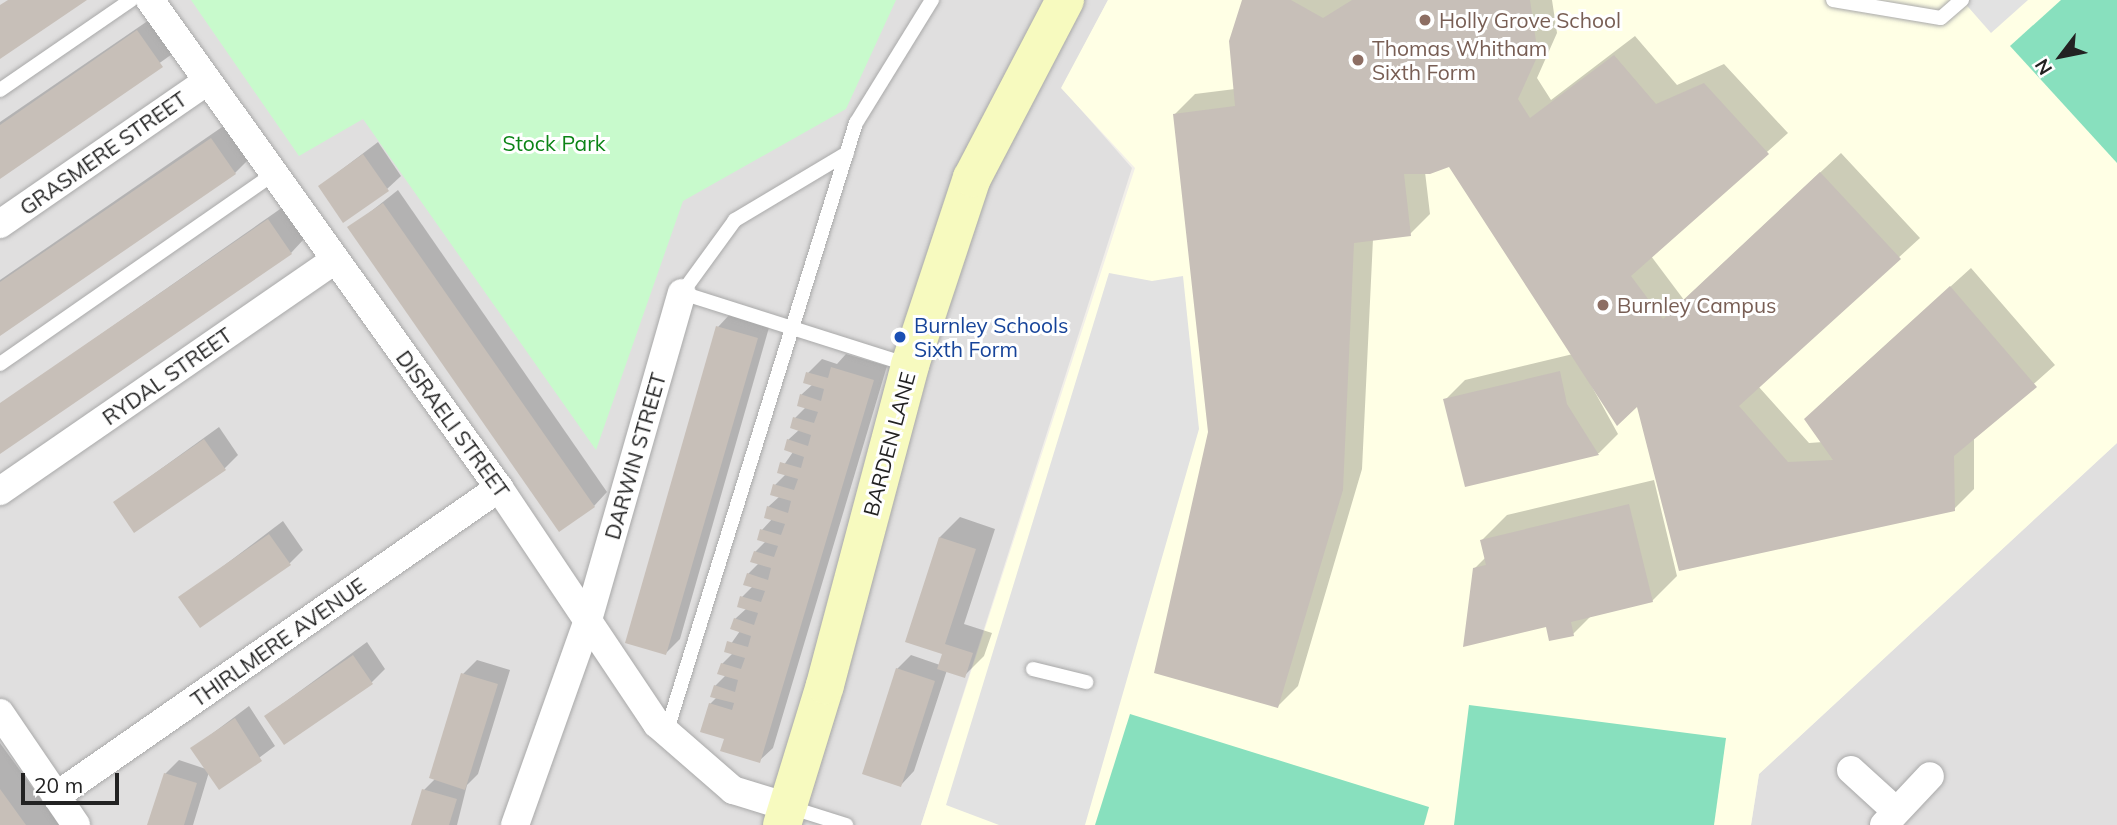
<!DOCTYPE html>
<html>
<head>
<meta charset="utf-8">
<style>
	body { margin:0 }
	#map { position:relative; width:2117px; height:825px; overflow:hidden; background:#f2efe9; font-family:Mulish,sans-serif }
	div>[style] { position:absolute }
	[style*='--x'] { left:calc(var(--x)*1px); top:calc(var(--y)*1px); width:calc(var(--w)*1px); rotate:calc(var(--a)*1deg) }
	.residential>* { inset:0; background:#e0dfdf }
	.education>* { inset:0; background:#ffffe5 }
	.park>* { inset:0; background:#c8facc }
	.pitch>* { inset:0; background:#88e0be }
	.parking>* { inset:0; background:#e2e2e2 }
	.shadow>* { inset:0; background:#0003 }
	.building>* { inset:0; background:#c7bfb8 }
	.roads { filter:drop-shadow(0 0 2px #a9a9a9) drop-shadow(0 0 2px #a9a9a9) }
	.lane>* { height:14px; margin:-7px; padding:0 7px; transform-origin:7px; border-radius:7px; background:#fff }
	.street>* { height:28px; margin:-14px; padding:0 14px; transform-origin:14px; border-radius:14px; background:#fff }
	.secondary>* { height:38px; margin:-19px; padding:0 19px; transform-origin:19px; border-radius:19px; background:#f7fabf }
	.dots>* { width:19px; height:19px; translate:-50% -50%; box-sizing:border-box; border:4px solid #fff; border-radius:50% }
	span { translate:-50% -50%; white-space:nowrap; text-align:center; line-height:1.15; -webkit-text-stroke:6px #fff; paint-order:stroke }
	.education-label { font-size:21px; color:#785e54 }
	.left { translate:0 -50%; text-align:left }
	.park-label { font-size:21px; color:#0c8416 }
	.street-label { font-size:21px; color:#222 }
	.transit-label { font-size:21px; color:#164399 }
	.north { position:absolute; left:2026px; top:21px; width:70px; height:70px; -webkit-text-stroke:5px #fff; paint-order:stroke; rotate:238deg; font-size:19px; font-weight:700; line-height:28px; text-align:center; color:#222 }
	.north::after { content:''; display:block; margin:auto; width:24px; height:32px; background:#222; clip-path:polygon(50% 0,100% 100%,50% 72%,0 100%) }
	.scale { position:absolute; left:21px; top:773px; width:98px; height:32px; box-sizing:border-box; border:4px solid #222; border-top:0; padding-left:9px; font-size:21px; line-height:24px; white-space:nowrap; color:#222; -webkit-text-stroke:5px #fff; paint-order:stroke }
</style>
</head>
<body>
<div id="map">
	<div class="residential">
		<i style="clip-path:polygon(0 0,1108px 0,1062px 88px,1132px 168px,921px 825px,0 825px)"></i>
		<i style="clip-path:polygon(2117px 443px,2117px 825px,1751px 825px,1759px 774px)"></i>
	</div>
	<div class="education">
		<i style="clip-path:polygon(1108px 0,2117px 0,2117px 443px,1759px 774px,1751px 825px,921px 825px,1135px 168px,1061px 88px)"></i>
	</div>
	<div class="park">
		<i style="clip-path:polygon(191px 0,896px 0,846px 109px,683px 201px,596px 450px,363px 119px,299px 156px)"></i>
	</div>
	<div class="pitch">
		<i style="clip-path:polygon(2061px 0,2117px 0,2117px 163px,2010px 46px)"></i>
		<i style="clip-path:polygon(1469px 705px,1726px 738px,1714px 825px,1454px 825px)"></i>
		<i style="clip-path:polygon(1130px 714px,1429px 807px,1424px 825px,1095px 825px)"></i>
	</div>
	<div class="parking">
		<i style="clip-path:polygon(1962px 0,2028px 0,1991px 33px)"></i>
		<i style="clip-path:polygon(1109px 273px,1152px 281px,1183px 276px,1199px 429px,1085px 825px,999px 825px,946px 805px)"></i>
	</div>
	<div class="shadow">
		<i style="clip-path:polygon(1243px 0,1552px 0,1557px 33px,1537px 78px,1551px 100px,1635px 36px,1677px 85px,1724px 64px,1788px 133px,1651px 256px,1684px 300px,1841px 153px,1920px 238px,1758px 386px,1809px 443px,1823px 442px,1826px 399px,1971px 268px,2055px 365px,1974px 437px,1974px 489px,1954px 509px,1680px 569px,1638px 403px,1585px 374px,1618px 434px,1599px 453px,1466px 485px,1445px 400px,1465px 380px,1573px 354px,1449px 165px,1425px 172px,1430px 214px,1410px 234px,1373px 239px,1362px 469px,1298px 686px,1278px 706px,1210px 433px,1175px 114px,1195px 94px,1235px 89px)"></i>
		<i style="clip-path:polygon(152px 18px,175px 52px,0 177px,0 122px)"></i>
		<i style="clip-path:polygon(225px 125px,249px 159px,235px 173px,0 334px,0 280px)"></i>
		<i style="clip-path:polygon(378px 142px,401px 176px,387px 189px,320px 186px)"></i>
		<i style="clip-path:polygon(398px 190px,607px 492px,594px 506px,350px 228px)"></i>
		<i style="clip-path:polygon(283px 207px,304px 239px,291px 253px,0 452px,0 405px)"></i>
		<i style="clip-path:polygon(731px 313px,770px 324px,680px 639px,666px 653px,718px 327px)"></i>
		<i style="clip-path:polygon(846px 354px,887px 366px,773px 748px,759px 761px,726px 738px,710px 704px,717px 697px,715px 686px,726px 675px,722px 664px,733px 653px,726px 651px,740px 631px,735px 619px,747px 608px,742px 597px,753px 586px,748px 574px,759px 563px,755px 552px,766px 541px,762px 530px,773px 518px,768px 507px,780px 496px,775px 485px,786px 474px,779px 472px,793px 452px,788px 440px,800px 429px,795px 418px,806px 407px,801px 395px,813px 384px,808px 373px,822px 359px,837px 364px)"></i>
		<i style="clip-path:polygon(219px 427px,238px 455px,224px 469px,115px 502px)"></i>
		<i style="clip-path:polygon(1654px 480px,1677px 576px,1652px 601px,1592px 615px,1573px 634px,1547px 625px,1474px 569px,1486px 557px,1482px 540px,1507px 515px)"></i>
		<i style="clip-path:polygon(960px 517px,995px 529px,964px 624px,992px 633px,984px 656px,964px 676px,947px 670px,914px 771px,901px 785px,897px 669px,911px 655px,940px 665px,944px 653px,940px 537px)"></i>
		<i style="clip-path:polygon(283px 521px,303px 550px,290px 563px,181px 598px)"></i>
		<i style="clip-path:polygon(367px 642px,385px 669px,372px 682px,266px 716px)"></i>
		<i style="clip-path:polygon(477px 660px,510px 670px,478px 774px,467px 785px,457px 825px,413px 825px,424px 790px,435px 779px,463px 674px)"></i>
		<i style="clip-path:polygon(249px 706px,275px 746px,219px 787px,209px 772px,193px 825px,149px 825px,165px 774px,179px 760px,206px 769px,193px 748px)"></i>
		<i style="clip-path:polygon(0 743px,60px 825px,0 825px)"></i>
	</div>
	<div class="building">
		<i style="clip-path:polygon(8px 0,87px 0,0 59px,0 5px)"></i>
		<i style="clip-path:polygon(1242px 0,1291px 0,1323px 18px,1352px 0,1530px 0,1538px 55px,1518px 99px,1530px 118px,1614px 55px,1656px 104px,1704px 83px,1769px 154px,1631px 276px,1663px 319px,1820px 172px,1901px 259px,1739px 406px,1788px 462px,1833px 460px,1804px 419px,1950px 286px,2037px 387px,1954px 456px,1955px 511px,1679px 571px,1637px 407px,1617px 426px,1449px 167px,1430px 174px,1404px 174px,1411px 236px,1354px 243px,1343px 490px,1278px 708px,1154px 673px,1208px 432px,1173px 114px,1235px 106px,1229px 41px)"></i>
		<i style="clip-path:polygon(137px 30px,163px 67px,0 179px,0 125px)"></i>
		<i style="clip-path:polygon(211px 138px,236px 174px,0 336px,0 282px)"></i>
		<i style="clip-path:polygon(363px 154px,389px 191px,343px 223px,318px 186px)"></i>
		<i style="clip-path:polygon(383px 203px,595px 507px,559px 532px,347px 227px)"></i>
		<i style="clip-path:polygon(268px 219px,292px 254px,0 454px,0 403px)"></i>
		<i style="clip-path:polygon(716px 326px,758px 338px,666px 655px,625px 643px)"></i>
		<i style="clip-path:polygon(831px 367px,874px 380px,760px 763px,720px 751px,724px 739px,700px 732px,709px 703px,732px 710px,734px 703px,710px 697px,714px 685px,735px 692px,738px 680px,717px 674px,721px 663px,741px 669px,745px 658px,724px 652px,727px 641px,748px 647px,751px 636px,730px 629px,734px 618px,754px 625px,758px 613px,737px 607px,740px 596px,761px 602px,765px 591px,743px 585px,747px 573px,768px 580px,771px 568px,750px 562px,754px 551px,774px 557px,778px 546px,757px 540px,760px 529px,781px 535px,785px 524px,764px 518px,767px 506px,788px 513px,791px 501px,770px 495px,773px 484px,794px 490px,798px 479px,777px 473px,780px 462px,801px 468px,804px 457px,784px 450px,787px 439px,808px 446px,811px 435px,790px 428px,793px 417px,814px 423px,818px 412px,797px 406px,800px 394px,821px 401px,824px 389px,803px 383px,806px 372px,828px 378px)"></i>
		<i style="clip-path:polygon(1560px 371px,1567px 404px,1599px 455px,1465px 487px,1443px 399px)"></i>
		<i style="clip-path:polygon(204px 439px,226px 470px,134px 533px,113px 502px)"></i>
		<i style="clip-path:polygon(1629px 504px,1653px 602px,1571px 622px,1574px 636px,1549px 641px,1546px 627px,1463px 647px,1473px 568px,1486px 565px,1480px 540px)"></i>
		<i style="clip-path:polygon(269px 534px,291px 565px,200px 628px,178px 597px)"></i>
		<i style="clip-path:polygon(939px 537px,976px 549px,945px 644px,973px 653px,965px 678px,937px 669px,942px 654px,905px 642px)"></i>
		<i style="clip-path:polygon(353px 655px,373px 684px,284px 745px,264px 716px)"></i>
		<i style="clip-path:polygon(896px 668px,935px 681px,901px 787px,862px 774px)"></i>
		<i style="clip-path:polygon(461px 673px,498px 684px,465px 790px,429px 778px)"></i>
		<i style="clip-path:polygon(235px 718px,262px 761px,219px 790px,190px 748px)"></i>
		<i style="clip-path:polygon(164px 773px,197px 783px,184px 825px,147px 825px)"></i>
		<i style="clip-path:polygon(0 789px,26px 825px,0 825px)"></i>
		<i style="clip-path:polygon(422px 789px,457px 799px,449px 825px,411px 825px)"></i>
	</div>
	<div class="roads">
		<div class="lane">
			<i style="--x:1833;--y:0;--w:109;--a:9.5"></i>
			<i style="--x:1941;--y:18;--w:28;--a:-41"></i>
			<i style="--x:0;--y:90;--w:159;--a:-34.5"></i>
			<i style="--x:847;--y:153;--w:131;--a:149.1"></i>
			<i style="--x:735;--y:220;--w:90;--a:126"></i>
			<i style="--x:682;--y:293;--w:238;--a:17.6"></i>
			<i style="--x:0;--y:364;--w:333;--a:-34.8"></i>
			<i style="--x:1033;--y:669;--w:55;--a:13.8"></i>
			<i style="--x:667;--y:730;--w:636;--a:-72.71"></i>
			<i style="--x:856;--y:123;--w:145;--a:-58.3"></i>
			<i style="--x:789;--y:807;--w:60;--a:17.5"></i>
		</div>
		<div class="street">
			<i style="--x:150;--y:0;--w:600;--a:54.43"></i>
			<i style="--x:499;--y:488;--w:284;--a:56.2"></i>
			<i style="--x:657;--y:724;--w:101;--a:41"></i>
			<i style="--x:733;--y:790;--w:58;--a:17.2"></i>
			<i style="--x:0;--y:224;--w:252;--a:-34.6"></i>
			<i style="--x:0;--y:491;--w:406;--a:-34.6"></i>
			<i style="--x:0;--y:713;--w:135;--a:55.8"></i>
			<i style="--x:1851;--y:770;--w:61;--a:42.3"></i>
			<i style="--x:56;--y:796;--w:540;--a:-34.81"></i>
			<i style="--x:515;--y:825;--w:218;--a:-70.4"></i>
			<i style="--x:588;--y:620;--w:340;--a:-74"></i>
			<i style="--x:1884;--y:825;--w:67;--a:-46.8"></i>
		</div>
		<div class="secondary">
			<i style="--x:782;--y:825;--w:146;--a:-72.9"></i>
			<i style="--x:825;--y:685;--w:331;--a:-75.1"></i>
			<i style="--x:910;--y:365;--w:197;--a:-71.7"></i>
			<i style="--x:972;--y:178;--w:201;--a:-62.4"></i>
		</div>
	</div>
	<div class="dots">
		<i style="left:1425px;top:20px;background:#8d6e63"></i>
		<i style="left:1358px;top:60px;background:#8d6e63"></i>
		<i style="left:1603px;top:305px;background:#8d6e63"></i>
		<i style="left:900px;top:337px;background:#1a4fb4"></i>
	</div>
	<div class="education-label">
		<span class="left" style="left:1439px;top:20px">Holly Grove School</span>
		<span class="left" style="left:1372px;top:60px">Thomas Whitham<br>Sixth Form</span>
		<span class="left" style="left:1617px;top:305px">Burnley Campus</span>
	</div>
	<div class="park-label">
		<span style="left:554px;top:143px">Stock Park</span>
	</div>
	<div class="street-label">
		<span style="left:103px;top:153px;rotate:-35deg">GRASMERE STREET</span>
		<span style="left:167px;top:376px;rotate:-35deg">RYDAL STREET</span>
		<span style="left:453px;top:424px;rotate:54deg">DISRAELI STREET</span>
		<span style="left:889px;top:444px;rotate:-75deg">BARDEN LANE</span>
		<span style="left:635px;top:456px;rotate:-74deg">DARWIN STREET</span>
		<span style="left:278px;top:642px;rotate:-35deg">THIRLMERE AVENUE</span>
	</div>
	<div class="transit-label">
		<span class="left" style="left:914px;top:337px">Burnley Schools<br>Sixth Form</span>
	</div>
	<div class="north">N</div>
	<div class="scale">20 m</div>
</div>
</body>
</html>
